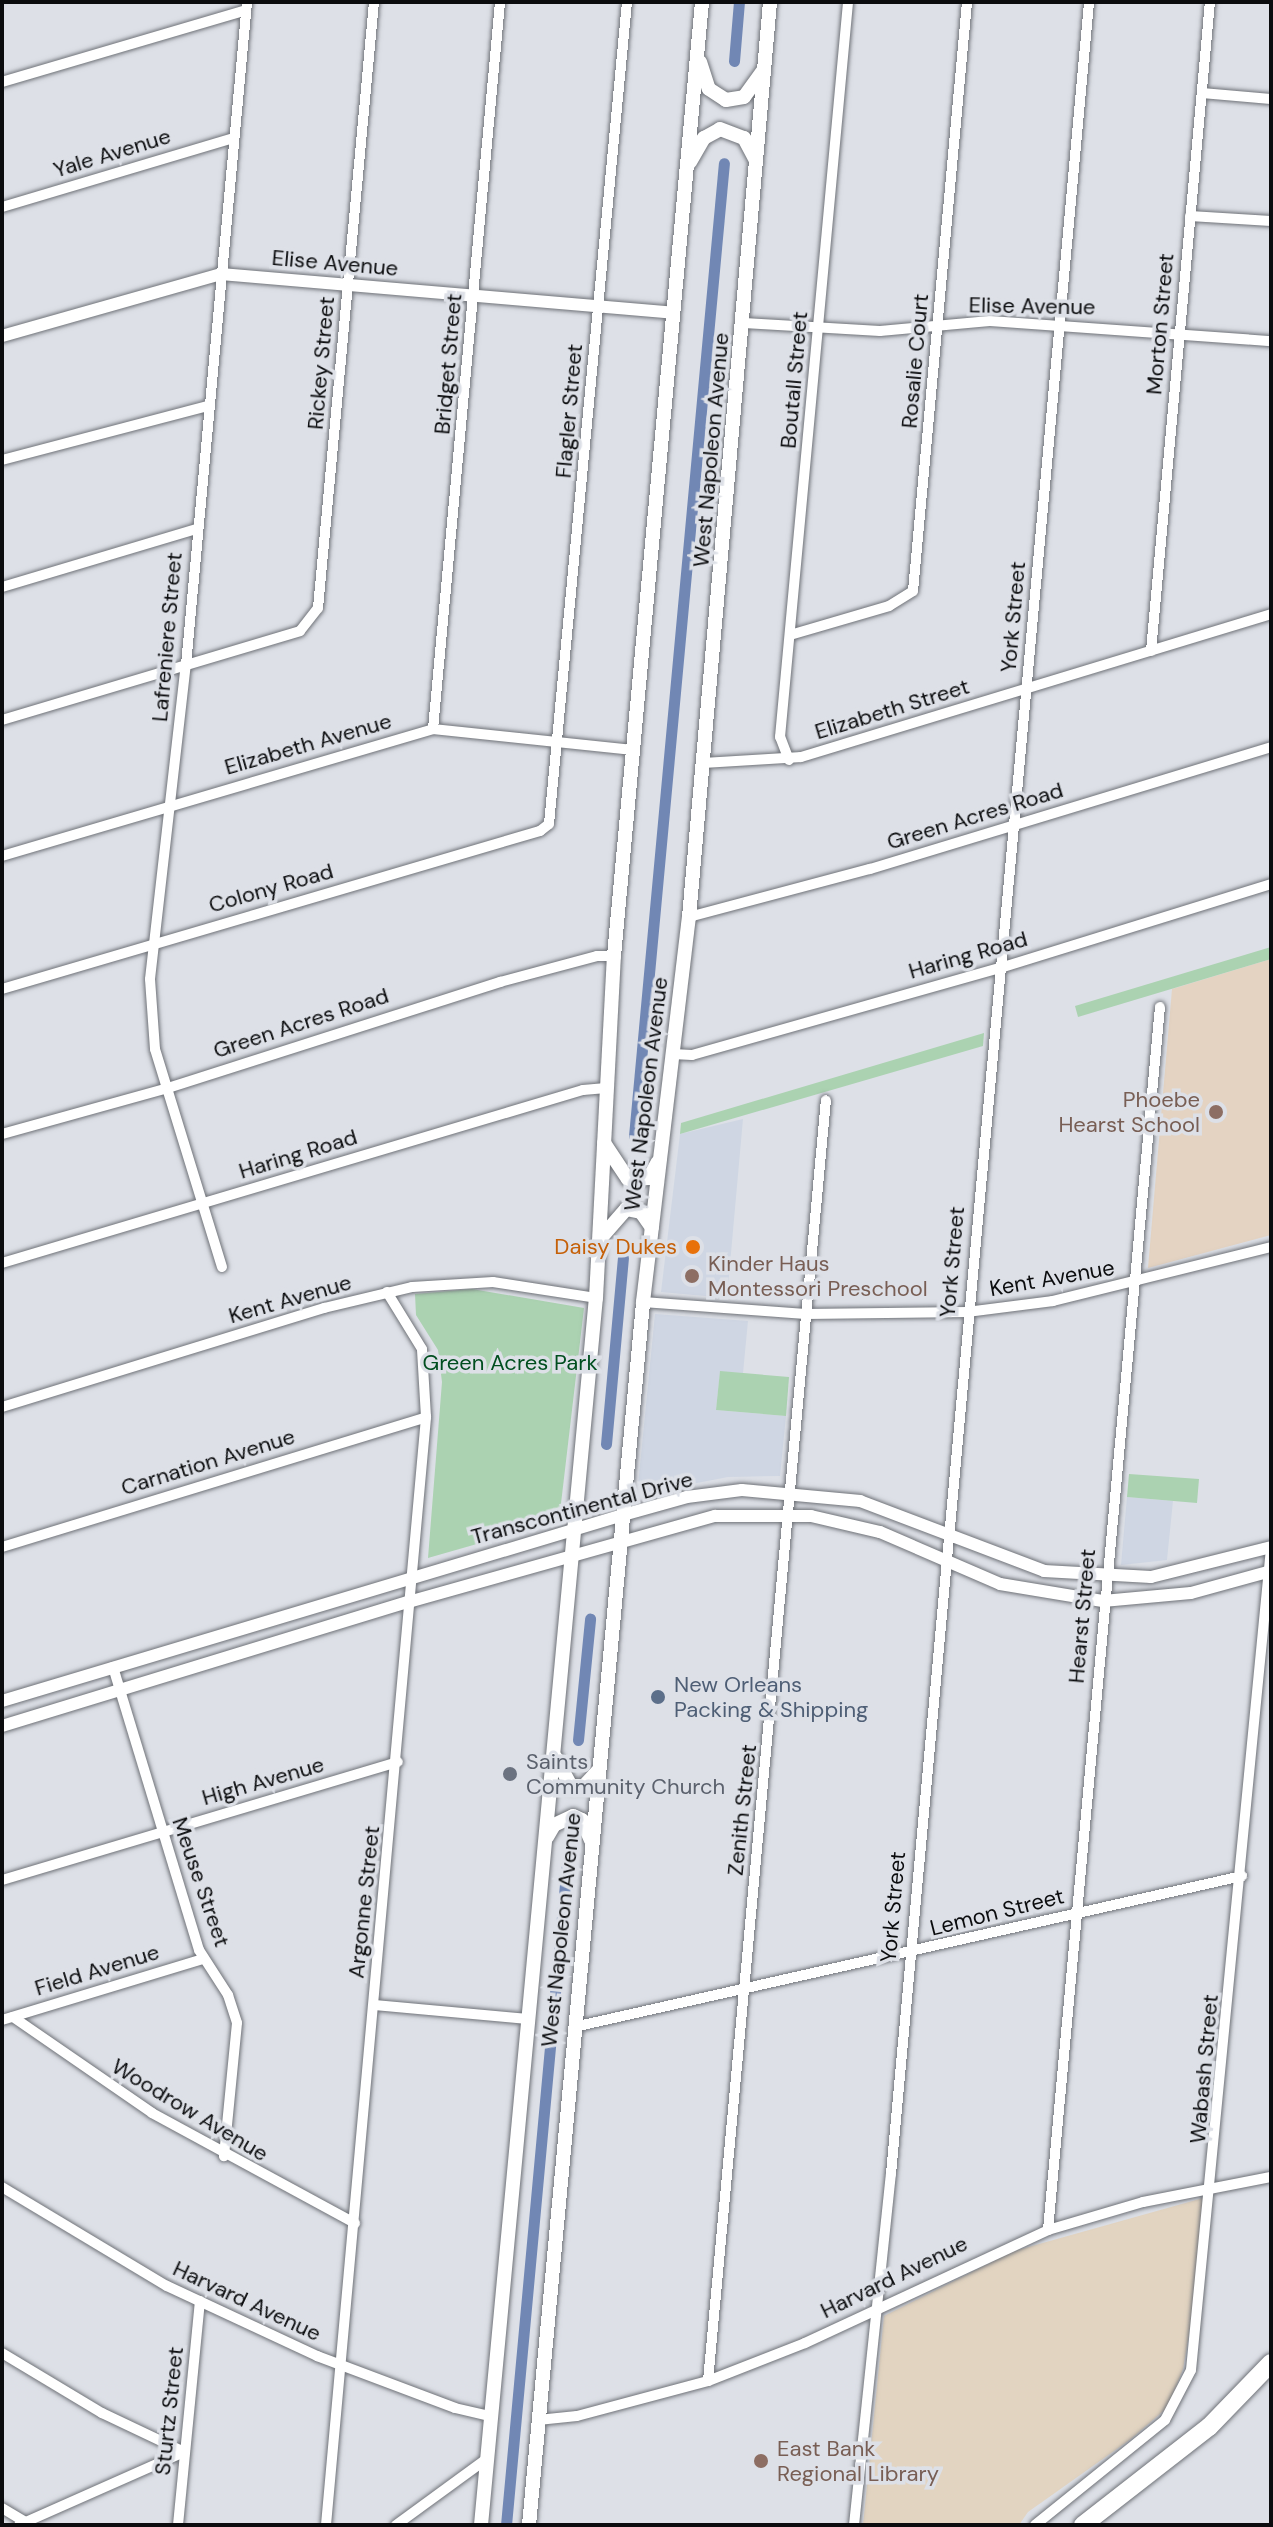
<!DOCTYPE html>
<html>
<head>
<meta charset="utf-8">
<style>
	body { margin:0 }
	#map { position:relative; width:1273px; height:2527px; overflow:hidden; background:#dde0e7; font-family:"DM Sans",sans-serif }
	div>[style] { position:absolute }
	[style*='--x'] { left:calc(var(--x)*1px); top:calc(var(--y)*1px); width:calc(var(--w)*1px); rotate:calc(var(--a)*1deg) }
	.built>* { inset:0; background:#cfd6e3 }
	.education>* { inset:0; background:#e4d3c2 }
	.medical>* { inset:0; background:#e2d4c1 }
	.green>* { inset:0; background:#abd2b1 }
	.canal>* { height:11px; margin:-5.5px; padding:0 5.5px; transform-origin:5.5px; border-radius:5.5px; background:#7187b4 }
	.roads { filter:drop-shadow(0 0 2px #6f7278) drop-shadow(0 0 2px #6f7278) }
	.minor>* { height:10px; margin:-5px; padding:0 5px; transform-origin:5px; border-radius:5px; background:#fff }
	.tertiary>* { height:12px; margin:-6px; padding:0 6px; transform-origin:6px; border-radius:6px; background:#fff }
	.secondary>* { height:14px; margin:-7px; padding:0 7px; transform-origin:7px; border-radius:7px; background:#fff }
	.motorway>* { height:18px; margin:-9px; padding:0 9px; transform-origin:9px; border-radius:9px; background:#fff }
	.dots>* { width:22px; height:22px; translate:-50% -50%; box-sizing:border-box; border:4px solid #dde0e7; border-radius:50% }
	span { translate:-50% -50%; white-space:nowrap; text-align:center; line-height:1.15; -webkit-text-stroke:7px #dde0e7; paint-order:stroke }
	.street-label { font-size:22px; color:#0b0c0e }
	.education-label { font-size:22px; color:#785e54 }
	.right { translate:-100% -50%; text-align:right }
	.left { translate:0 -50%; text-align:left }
	.food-label { font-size:22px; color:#c56008 }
	.park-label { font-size:22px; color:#004e1f }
	.service-label { font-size:22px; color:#4e5e75 }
	.worship-label { font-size:22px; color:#5b616d }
	.frame { position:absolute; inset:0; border:4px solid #0b0c0e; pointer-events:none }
</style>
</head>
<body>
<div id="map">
	<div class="built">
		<i style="clip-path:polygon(743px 1119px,727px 1298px,661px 1292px,680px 1134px)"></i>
		<i style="clip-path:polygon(655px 1314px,748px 1321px,743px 1373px,720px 1372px,716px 1410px,786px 1416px,780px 1476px,728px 1477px,645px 1493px,638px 1485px)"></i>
		<i style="clip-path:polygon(1127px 1497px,1173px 1501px,1167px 1560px,1121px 1565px)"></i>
	</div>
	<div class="education">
		<i style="clip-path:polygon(1271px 959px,1271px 1235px,1148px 1268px,1172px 989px)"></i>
	</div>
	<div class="medical">
		<i style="clip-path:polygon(1203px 2198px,1192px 2317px,1183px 2369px,1168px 2407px,1131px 2439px,1028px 2512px,1019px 2525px,863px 2525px,884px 2316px,1014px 2251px)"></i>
	</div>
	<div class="green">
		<i style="clip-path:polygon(1271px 947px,1271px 959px,1078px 1017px,1075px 1006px)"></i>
		<i style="clip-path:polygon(984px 1033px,983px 1046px,680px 1134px,681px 1123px)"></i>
		<i style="clip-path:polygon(472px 1289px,584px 1308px,560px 1512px,554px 1522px,428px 1558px,442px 1382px,438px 1350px,416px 1315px,415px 1294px)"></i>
		<i style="clip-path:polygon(720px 1371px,789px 1377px,786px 1416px,716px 1410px)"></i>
		<i style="clip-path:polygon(1129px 1474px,1199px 1479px,1197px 1503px,1127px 1497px)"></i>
	</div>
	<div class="canal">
		<i style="--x:734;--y:61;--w:59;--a:-85.2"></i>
		<i style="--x:634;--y:1136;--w:977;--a:-84.72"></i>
		<i style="--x:606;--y:1444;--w:187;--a:-84.8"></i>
		<i style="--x:578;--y:1740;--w:122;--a:-84.3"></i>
		<i style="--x:506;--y:2525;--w:665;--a:-84.74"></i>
	</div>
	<div class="roads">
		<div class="minor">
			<i style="--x:2;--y:82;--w:254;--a:-16.4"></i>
			<i style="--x:1202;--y:93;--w:69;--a:5"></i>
			<i style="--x:2;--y:207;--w:241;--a:-16.6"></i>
			<i style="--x:1190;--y:216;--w:81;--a:3.5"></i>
			<i style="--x:744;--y:323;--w:136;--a:3.4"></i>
			<i style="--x:880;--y:331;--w:110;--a:-5.2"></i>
			<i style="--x:990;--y:321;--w:282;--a:4.1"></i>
			<i style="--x:2;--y:460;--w:213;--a:-14.7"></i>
			<i style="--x:2;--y:587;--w:203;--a:-16.6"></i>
			<i style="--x:790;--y:635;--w:103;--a:-16.3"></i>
			<i style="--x:889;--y:606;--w:28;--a:-32"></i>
			<i style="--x:913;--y:591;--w:591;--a:-84.76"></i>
			<i style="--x:1151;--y:651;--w:652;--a:-84.81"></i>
			<i style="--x:2;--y:720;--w:311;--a:-16.6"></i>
			<i style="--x:300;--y:631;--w:29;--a:-52"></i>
			<i style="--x:318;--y:608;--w:609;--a:-84.72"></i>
			<i style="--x:433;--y:729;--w:730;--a:-84.73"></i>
			<i style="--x:789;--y:760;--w:25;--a:-111"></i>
			<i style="--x:780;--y:737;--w:738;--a:-84.71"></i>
			<i style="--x:704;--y:763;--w:97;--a:-3.5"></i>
			<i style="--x:801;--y:757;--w:491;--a:-16.9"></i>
			<i style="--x:2;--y:856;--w:449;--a:-16.4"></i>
			<i style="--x:433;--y:729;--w:201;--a:6"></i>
			<i style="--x:689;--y:917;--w:187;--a:-14.9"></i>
			<i style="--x:870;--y:869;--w:419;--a:-16.9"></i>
			<i style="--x:2;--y:989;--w:561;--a:-16.37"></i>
			<i style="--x:540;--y:831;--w:11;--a:-38"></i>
			<i style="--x:549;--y:824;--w:826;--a:-84.58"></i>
			<i style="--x:673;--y:1054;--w:19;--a:3"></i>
			<i style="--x:692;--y:1055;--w:320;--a:-15.8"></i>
			<i style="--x:1000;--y:968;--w:284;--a:-17.2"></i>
			<i style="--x:2;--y:1134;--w:172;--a:-15.5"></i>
			<i style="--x:168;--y:1088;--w:349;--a:-17.7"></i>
			<i style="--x:500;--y:982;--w:100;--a:-15"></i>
			<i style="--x:597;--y:956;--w:17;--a:0"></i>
			<i style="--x:2;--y:1263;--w:606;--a:-16.58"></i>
			<i style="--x:583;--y:1090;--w:23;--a:-5"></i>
			<i style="--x:222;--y:1267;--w:228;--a:-107.1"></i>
			<i style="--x:155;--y:1049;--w:70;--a:-94.1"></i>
			<i style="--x:150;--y:979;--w:316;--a:-83.5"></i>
			<i style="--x:186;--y:665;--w:666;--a:-84.74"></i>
			<i style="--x:643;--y:1302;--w:163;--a:4.2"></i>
			<i style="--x:806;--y:1314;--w:161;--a:-0.7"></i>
			<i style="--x:967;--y:1312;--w:87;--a:-7.3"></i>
			<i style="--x:1053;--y:1301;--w:225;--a:-13.9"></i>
			<i style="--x:2;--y:1407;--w:337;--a:-17.1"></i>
			<i style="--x:324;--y:1308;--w:90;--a:-13.4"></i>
			<i style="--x:412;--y:1287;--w:81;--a:-3.5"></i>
			<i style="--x:493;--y:1282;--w:104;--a:8.8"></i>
			<i style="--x:2;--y:1547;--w:443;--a:-17"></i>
			<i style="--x:113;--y:1667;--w:296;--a:73.1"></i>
			<i style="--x:199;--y:1950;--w:54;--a:57.2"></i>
			<i style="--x:228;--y:1995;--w:29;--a:72"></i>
			<i style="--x:237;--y:2023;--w:134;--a:95.6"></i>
			<i style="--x:2;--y:1880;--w:413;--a:-16.6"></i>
			<i style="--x:374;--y:2005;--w:155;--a:5.2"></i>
			<i style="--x:13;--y:2017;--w:169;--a:34.6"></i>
			<i style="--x:152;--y:2113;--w:231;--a:28.5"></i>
			<i style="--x:2;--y:2020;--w:210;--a:-16.9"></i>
			<i style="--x:574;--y:2027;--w:685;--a:-12.74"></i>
			<i style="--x:2;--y:2187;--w:192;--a:31"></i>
			<i style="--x:167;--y:2286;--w:166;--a:25"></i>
			<i style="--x:317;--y:2356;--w:147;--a:20.6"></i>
			<i style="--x:455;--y:2408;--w:37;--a:13"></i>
			<i style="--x:1048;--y:2230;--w:1228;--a:-84.77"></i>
			<i style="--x:2;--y:2353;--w:117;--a:31"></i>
			<i style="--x:102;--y:2413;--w:91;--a:25.4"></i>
			<i style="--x:708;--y:2381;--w:1286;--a:-84.74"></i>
			<i style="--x:538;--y:2420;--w:39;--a:-6"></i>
			<i style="--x:577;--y:2416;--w:136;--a:-15"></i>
			<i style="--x:708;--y:2381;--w:104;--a:-21.4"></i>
			<i style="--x:805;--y:2343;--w:268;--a:-24.9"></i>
			<i style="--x:1048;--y:2230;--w:99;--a:-16.4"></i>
			<i style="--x:1143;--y:2202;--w:130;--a:-11.1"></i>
			<i style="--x:2;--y:2508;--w:27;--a:31"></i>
			<i style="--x:19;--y:2525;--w:180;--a:-23.9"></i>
			<i style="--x:178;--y:2525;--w:225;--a:-84.4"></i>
			<i style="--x:326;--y:2525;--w:1113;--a:-84.84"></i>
			<i style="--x:426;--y:1417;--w:68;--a:-93.4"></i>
			<i style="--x:422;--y:1349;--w:67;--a:-121.6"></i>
			<i style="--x:396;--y:2525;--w:114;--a:-36.1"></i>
			<i style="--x:854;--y:2525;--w:353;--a:-84"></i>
			<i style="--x:891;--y:2174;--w:2181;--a:-84.79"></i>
			<i style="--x:1035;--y:2525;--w:167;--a:-38.9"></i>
			<i style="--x:1165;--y:2420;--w:56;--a:-62.5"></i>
			<i style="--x:1191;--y:2370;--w:826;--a:-84.44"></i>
		</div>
		<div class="tertiary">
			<i style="--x:2;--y:336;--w:228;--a:-15.8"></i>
			<i style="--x:221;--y:274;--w:454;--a:4.9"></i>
			<i style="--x:2;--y:1701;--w:648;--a:-16.67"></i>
			<i style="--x:623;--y:1515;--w:66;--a:-15.7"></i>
			<i style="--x:687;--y:1497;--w:55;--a:-7.3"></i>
			<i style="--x:742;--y:1490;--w:119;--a:5.3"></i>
			<i style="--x:860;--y:1501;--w:197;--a:20.8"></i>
			<i style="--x:1044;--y:1571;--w:107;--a:3.2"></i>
			<i style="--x:1151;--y:1577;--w:124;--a:-14"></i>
			<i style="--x:2;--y:1726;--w:429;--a:-17"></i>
			<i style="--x:412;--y:1601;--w:315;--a:-15.7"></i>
			<i style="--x:715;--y:1516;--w:96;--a:0"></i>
			<i style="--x:811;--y:1516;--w:71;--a:13.1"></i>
			<i style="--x:880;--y:1532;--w:131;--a:23.4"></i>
			<i style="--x:1000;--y:1584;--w:104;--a:9.4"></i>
			<i style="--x:1103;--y:1601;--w:88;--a:-5.2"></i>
			<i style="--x:1191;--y:1593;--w:83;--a:-15.4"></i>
		</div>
		<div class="secondary">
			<i style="--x:700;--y:62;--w:28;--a:72"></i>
			<i style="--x:709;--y:89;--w:20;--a:33"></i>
			<i style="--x:726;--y:100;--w:18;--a:-9"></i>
			<i style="--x:744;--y:97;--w:31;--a:-54"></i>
			<i style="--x:690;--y:162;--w:28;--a:-60"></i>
			<i style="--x:704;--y:138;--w:18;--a:-29"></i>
			<i style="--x:720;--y:129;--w:26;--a:21"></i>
			<i style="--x:744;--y:138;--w:26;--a:62"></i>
			<i style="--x:604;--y:1143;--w:43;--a:56.3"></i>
			<i style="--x:628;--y:1179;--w:21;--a:-3"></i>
			<i style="--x:649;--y:1178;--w:18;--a:-61"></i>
			<i style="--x:600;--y:1239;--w:40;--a:-49"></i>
			<i style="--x:626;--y:1209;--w:15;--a:11"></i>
			<i style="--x:641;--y:1212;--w:19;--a:55"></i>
			<i style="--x:556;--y:1758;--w:32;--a:62"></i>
			<i style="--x:571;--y:1786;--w:13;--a:0"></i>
			<i style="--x:584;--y:1786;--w:21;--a:-47"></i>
			<i style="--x:547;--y:1837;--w:14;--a:-60"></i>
			<i style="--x:554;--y:1825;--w:21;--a:-25"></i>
			<i style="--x:573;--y:1816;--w:10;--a:24"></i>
			<i style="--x:582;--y:1820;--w:22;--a:66"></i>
			<i style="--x:481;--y:2525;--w:1232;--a:-84.65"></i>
			<i style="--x:596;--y:1298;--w:342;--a:-87"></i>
			<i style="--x:614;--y:956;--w:958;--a:-84.73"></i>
			<i style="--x:529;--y:2525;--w:1228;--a:-84.67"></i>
			<i style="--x:643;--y:1302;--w:388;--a:-83.2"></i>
			<i style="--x:689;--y:917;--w:919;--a:-84.94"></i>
		</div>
		<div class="motorway">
			<i style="--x:1083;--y:2525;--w:160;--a:-37.9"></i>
			<i style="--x:1209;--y:2427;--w:89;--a:-45.9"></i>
		</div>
	</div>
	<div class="dots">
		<i style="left:1216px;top:1112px;background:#8d6e63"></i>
		<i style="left:693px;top:1247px;background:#e8710a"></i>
		<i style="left:692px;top:1276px;background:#8d6e63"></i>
		<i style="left:658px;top:1697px;background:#5c6f8a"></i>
		<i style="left:510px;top:1774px;background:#6b7280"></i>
		<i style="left:761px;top:2461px;background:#8d6e63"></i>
	</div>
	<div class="street-label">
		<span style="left:112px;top:153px;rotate:-17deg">Yale Avenue</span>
		<span style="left:335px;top:263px;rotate:5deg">Elise Avenue</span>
		<span style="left:1032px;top:306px;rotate:1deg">Elise Avenue</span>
		<span style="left:1160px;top:324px;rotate:-85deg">Morton Street</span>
		<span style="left:915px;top:361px;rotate:-85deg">Rosalie Court</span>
		<span style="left:321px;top:363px;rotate:-85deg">Rickey Street</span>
		<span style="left:448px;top:364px;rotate:-85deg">Bridget Street</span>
		<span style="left:794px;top:380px;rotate:-85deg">Boutall Street</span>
		<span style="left:569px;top:411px;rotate:-85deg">Flagler Street</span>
		<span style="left:711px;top:450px;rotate:-85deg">West Napoleon Avenue</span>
		<span style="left:1013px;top:617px;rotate:-85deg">York Street</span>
		<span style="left:167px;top:637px;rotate:-85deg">Lafreniere Street</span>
		<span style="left:892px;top:709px;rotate:-17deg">Elizabeth Street</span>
		<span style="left:308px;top:744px;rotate:-16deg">Elizabeth Avenue</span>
		<span style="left:975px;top:816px;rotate:-17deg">Green Acres Road</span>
		<span style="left:271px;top:888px;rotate:-16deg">Colony Road</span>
		<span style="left:968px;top:955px;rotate:-16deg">Haring Road</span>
		<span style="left:301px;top:1023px;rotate:-18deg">Green Acres Road</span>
		<span style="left:646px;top:1094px;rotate:-83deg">West Napoleon Avenue</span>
		<span style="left:298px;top:1154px;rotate:-17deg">Haring Road</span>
		<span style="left:952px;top:1262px;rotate:-85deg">York Street</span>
		<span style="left:1052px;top:1278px;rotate:-10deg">Kent Avenue</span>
		<span style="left:290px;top:1299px;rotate:-16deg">Kent Avenue</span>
		<span style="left:208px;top:1462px;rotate:-17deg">Carnation Avenue</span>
		<span style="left:582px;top:1508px;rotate:-15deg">Transcontinental Drive</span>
		<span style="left:1082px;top:1616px;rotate:-85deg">Hearst Street</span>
		<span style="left:263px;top:1781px;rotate:-16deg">High Avenue</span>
		<span style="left:742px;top:1810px;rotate:-84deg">Zenith Street</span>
		<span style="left:201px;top:1882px;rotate:71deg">Meuse Street</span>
		<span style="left:364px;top:1902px;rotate:-84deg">Argonne Street</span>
		<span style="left:893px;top:1907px;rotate:-85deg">York Street</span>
		<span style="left:997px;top:1912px;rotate:-14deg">Lemon Street</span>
		<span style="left:561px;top:1930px;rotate:-84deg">West Napoleon Avenue</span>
		<span style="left:97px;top:1970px;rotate:-17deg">Field Avenue</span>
		<span style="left:1204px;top:2069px;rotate:-85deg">Wabash Street</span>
		<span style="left:190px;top:2110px;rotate:31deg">Woodrow Avenue</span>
		<span style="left:894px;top:2277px;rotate:-26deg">Harvard Avenue</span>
		<span style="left:247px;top:2301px;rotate:25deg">Harvard Avenue</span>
		<span style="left:169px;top:2411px;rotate:-84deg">Sturtz Street</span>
	</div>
	<div class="education-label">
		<span class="right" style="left:1200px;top:1112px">Phoebe<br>Hearst School</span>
		<span class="left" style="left:708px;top:1276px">Kinder Haus<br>Montessori Preschool</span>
		<span class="left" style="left:777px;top:2461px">East Bank<br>Regional Library</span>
	</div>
	<div class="food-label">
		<span class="right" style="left:677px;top:1247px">Daisy Dukes</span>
	</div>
	<div class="park-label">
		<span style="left:510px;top:1363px">Green Acres Park</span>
	</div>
	<div class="service-label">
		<span class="left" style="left:674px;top:1697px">New Orleans<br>Packing &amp; Shipping</span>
	</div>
	<div class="worship-label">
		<span class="left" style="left:526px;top:1774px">Saints<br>Community Church</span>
	</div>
	<div class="frame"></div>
</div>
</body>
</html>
